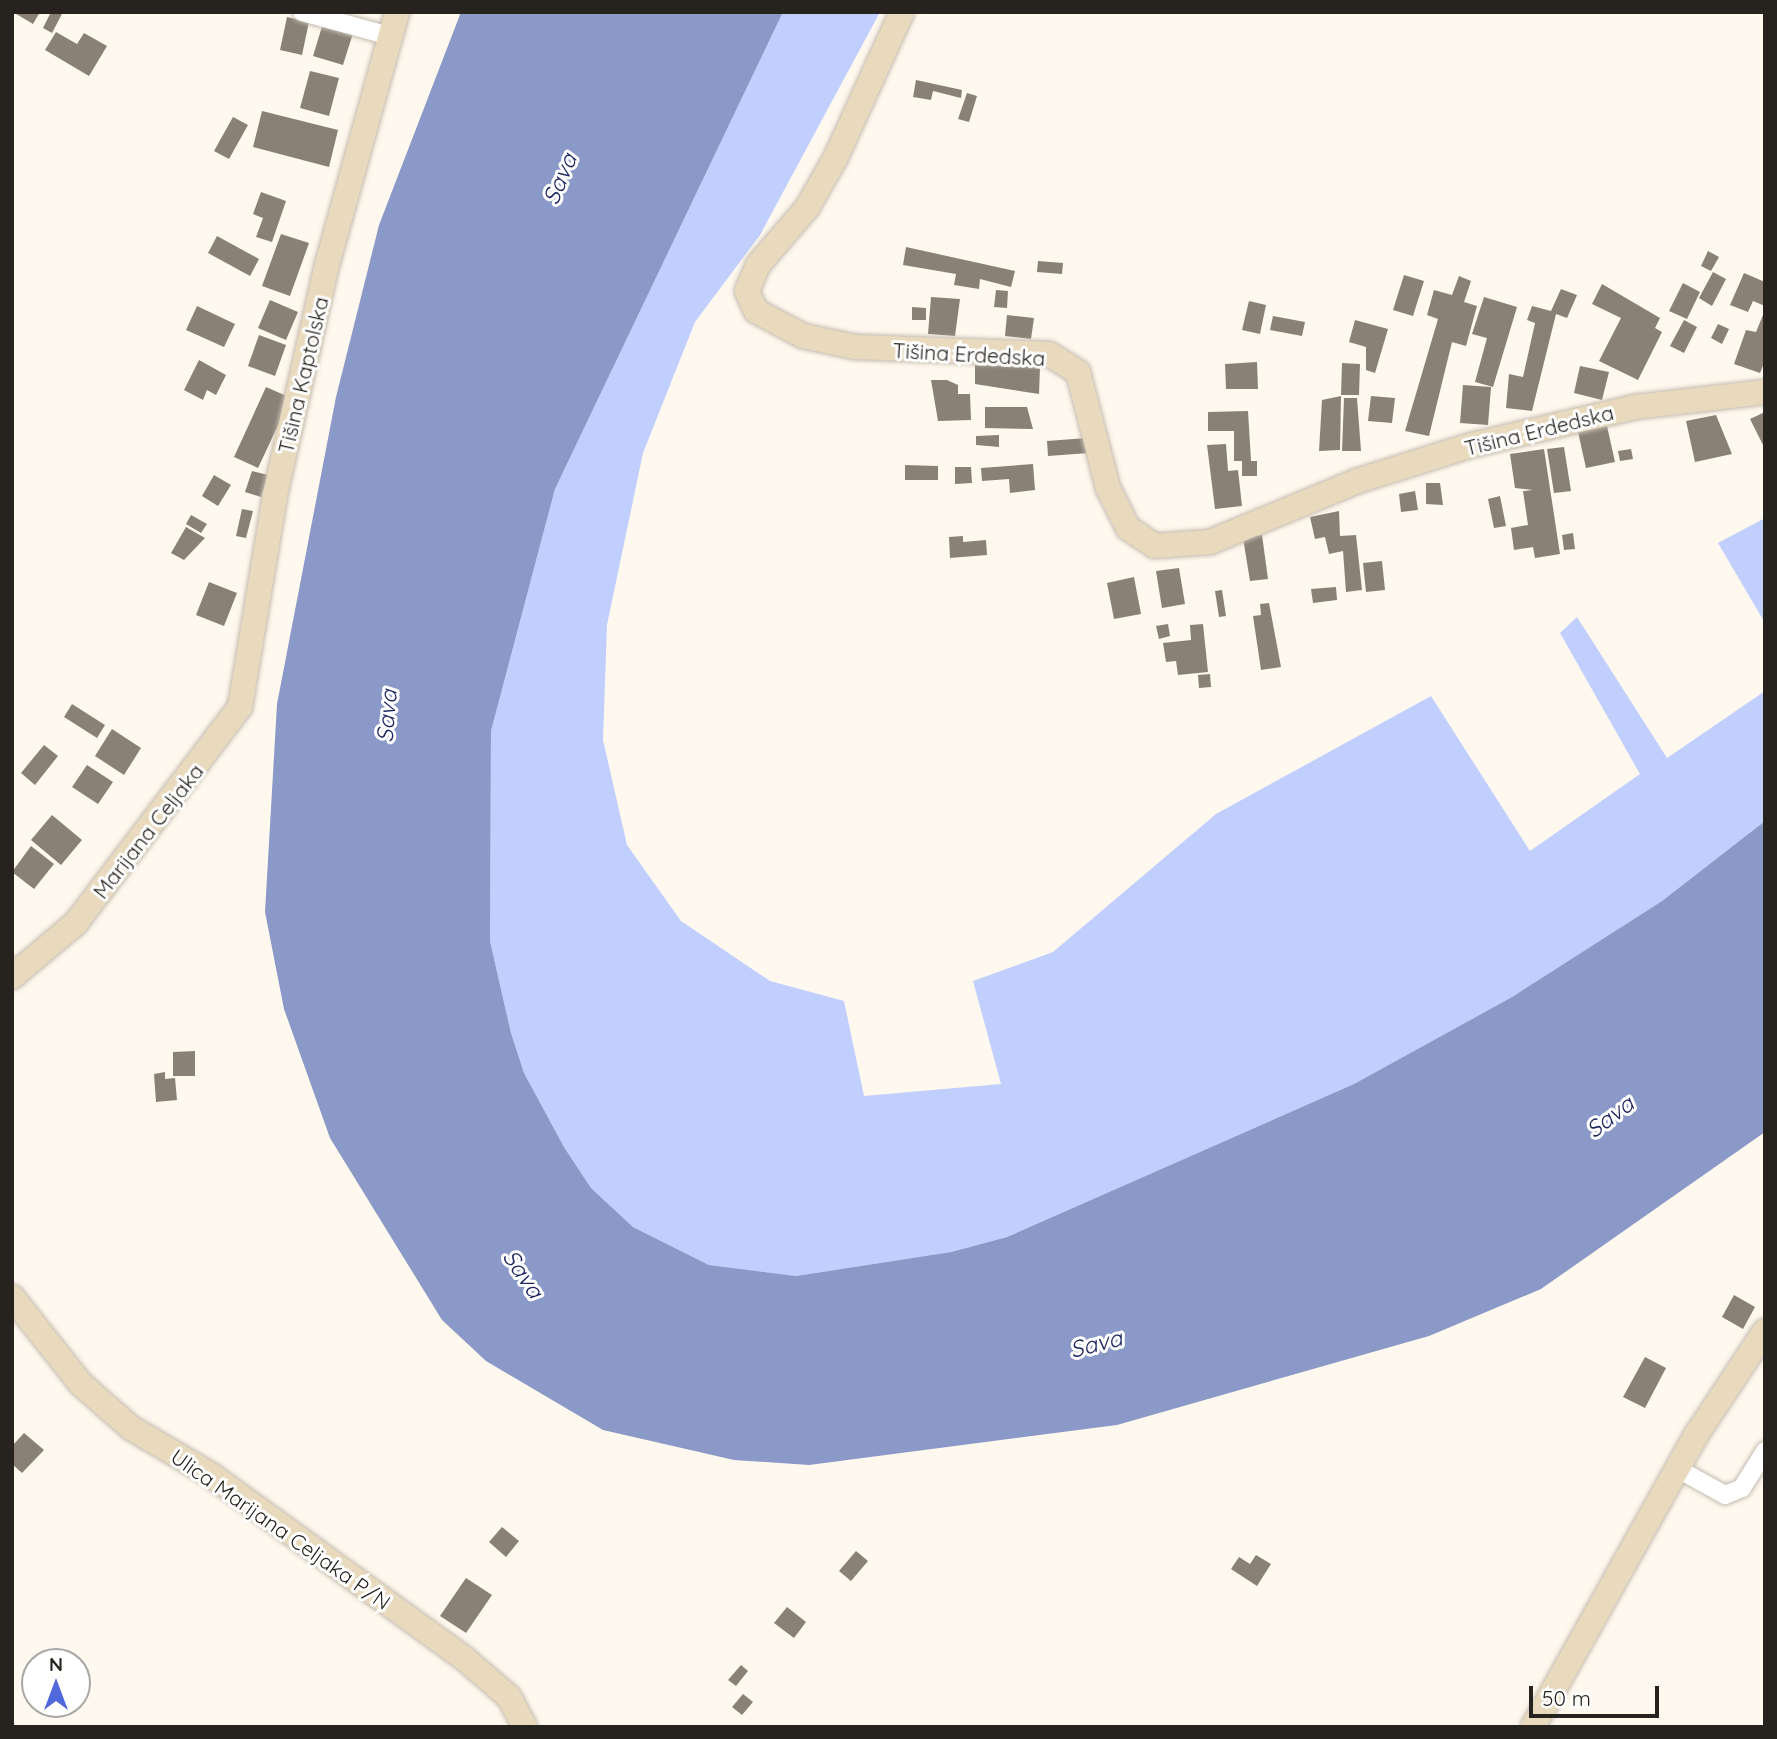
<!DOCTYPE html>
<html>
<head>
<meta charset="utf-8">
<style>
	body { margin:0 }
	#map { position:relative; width:1777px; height:1739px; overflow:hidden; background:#fff8ee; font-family:Quicksand,sans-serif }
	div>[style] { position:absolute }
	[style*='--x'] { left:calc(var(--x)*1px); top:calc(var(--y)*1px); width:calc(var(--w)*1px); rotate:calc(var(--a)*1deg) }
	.green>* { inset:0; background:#c0cffe }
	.water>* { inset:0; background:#8a99c8 }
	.building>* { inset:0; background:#898176 }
	.roads { filter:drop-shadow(0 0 2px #c4bcb0) drop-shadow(0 0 2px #c4bcb0) }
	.street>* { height:18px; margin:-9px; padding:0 9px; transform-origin:9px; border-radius:9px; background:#fff }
	.secondary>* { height:24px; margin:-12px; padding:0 12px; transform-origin:12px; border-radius:12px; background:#e9dabe }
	span { translate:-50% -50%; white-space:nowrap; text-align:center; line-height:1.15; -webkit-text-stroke:6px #fff; paint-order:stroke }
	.street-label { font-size:21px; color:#26231f }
	.water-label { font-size:23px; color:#1c2760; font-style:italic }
	.frame { position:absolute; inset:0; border:14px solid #26231f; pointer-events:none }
	.north { position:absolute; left:21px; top:1648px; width:70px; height:70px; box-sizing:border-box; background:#fff; border:2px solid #a8a7a5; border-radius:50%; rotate:0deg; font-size:19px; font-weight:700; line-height:28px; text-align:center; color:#26231f }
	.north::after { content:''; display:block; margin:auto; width:24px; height:32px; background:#5168dd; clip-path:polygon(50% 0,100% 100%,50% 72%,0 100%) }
	.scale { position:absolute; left:1529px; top:1686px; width:130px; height:32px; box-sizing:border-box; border:4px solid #26231f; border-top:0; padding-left:9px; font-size:21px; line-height:24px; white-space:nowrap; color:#26231f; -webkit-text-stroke:5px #fff; paint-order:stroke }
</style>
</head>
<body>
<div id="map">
	<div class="green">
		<i style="clip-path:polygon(783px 12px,880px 12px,760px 235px,695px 322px,643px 453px,607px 625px,603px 740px,627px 845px,681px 921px,770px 981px,844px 1001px,864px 1096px,1001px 1084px,973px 981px,1053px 952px,1216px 814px,1431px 696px,1530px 851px,1640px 774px,1560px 633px,1577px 617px,1667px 758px,1765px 691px,1765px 821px,1662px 901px,1512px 997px,1354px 1084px,1007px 1237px,951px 1252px,796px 1276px,709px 1265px,633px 1227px,591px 1188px,564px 1147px,524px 1073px,511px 1033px,490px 941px,491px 731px,555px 489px)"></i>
		<i style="clip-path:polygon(1765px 518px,1765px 623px,1718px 543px)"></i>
	</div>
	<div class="water">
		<i style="clip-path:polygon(461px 12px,783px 12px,555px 489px,491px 731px,490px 941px,511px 1033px,524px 1073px,564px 1147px,591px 1188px,633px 1227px,709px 1265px,796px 1276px,951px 1252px,1007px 1237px,1354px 1084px,1512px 997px,1662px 901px,1765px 821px,1765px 1132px,1541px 1289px,1429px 1336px,1117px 1425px,809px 1465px,734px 1460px,603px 1430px,486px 1361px,442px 1320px,330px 1138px,284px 1009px,265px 912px,277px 704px,336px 397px,379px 225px)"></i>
	</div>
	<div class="building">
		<i style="clip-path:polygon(13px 12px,40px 12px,33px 24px)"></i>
		<i style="clip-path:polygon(51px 12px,63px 12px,52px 33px,43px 28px)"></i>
		<i style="clip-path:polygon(287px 17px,309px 22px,302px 55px,280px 50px)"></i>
		<i style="clip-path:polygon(324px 20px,354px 30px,343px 65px,313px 56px)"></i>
		<i style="clip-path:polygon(56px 32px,77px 44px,84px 33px,107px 46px,89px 76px,45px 50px)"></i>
		<i style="clip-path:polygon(310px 71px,339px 78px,329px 116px,300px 108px)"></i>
		<i style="clip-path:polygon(916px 80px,962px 90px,961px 98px,933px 91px,931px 100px,913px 97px)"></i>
		<i style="clip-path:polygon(967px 93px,977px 96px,969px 122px,958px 119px)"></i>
		<i style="clip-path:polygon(262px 111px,338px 130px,329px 167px,253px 147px)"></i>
		<i style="clip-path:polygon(233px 117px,248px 125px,229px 159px,214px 151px)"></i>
		<i style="clip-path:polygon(261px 192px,286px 201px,272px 242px,256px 237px,263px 218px,253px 214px)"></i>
		<i style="clip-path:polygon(281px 234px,309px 243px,290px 296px,262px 286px)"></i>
		<i style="clip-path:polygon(217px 236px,259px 259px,250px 276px,208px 253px)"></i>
		<i style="clip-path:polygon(906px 247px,1015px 271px,1011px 287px,980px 279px,979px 289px,954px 285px,956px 274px,903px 265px)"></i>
		<i style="clip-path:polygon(1708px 251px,1719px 257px,1711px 271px,1701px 266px)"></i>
		<i style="clip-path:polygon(1038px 261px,1063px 263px,1062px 274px,1037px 272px)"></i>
		<i style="clip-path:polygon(1713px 272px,1726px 279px,1712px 306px,1699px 298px)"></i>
		<i style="clip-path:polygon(1744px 273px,1765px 282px,1765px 306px,1753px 301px,1748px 312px,1730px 305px)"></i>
		<i style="clip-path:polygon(1404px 275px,1424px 281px,1413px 316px,1393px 310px)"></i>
		<i style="clip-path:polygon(1459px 276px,1471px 281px,1464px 302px,1477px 306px,1466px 346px,1452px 342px,1429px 436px,1405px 431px,1438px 319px,1427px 315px,1434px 290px,1452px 295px)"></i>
		<i style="clip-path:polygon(1683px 283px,1700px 292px,1687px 319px,1669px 311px)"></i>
		<i style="clip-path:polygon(1602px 284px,1660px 318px,1655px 328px,1662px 332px,1638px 380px,1599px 361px,1621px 318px,1592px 304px)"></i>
		<i style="clip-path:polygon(1561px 289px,1577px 295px,1567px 318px,1556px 314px,1532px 411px,1506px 408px,1509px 374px,1523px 377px,1535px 323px,1527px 320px,1532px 306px,1551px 311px)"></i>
		<i style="clip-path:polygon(996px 290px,1008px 291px,1007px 308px,994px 307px)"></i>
		<i style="clip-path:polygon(931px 297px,960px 299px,955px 336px,928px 334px)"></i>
		<i style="clip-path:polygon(1484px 297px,1517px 307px,1493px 387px,1475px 382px,1487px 338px,1472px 334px)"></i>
		<i style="clip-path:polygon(270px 300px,298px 312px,286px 340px,258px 328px)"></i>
		<i style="clip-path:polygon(1249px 301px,1266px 305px,1260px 334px,1242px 330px)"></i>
		<i style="clip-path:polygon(197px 306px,235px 324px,224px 347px,186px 330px)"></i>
		<i style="clip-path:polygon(912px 307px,926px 308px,926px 320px,912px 320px)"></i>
		<i style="clip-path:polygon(1765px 310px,1765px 361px,1760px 373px,1734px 364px,1746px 330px,1756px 332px)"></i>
		<i style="clip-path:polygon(1007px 315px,1034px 318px,1031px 339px,1005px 336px)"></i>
		<i style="clip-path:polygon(1273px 316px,1305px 322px,1302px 336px,1270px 330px)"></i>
		<i style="clip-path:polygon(1355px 320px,1388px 329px,1375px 373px,1366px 370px,1366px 347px,1349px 342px)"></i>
		<i style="clip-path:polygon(1684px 320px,1697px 327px,1684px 353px,1670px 346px)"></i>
		<i style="clip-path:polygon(1718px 324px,1729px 329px,1722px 344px,1711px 338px)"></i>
		<i style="clip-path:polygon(259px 335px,286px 345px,275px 376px,248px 366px)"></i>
		<i style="clip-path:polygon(199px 360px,226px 375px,216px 395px,207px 390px,203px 400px,184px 390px)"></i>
		<i style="clip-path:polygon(1257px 362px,1258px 389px,1226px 389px,1225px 364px)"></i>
		<i style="clip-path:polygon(1342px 363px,1360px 364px,1359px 395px,1341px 395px)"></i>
		<i style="clip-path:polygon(975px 365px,1040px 367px,1039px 394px,975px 384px)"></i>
		<i style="clip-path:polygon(1580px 366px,1609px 372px,1602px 400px,1574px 393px)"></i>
		<i style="clip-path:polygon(931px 380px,947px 380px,958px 385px,958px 394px,970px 394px,971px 420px,938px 421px)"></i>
		<i style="clip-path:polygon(1463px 385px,1491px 387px,1488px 425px,1460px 423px)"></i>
		<i style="clip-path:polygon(266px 387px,291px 398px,258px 468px,234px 457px)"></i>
		<i style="clip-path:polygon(1341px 396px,1340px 450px,1319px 451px,1322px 400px)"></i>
		<i style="clip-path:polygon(1371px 396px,1395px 398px,1392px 423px,1368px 421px)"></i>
		<i style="clip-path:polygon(1344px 398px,1357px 398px,1361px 451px,1342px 451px)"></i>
		<i style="clip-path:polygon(985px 407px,1027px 407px,1033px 429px,985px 428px)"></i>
		<i style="clip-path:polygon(1248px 411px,1251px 461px,1257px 461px,1257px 476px,1242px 476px,1242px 461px,1234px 461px,1234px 431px,1208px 431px,1208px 412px)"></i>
		<i style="clip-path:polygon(1765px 412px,1765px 449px,1750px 419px)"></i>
		<i style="clip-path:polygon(1716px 415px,1732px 454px,1695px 462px,1686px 421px)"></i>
		<i style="clip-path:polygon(1607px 426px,1615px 462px,1586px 468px,1578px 432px)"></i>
		<i style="clip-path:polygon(999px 435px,999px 447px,976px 445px,976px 436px)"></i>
		<i style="clip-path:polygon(1087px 438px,1089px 453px,1048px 456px,1047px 441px)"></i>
		<i style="clip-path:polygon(1226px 444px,1228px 471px,1238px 470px,1242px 506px,1215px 509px,1207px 445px)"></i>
		<i style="clip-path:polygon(1564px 447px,1571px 491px,1554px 493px,1547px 449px)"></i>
		<i style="clip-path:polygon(1544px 449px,1560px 554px,1535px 558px,1533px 547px,1514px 550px,1511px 528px,1528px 525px,1523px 491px,1533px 490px,1515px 488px,1510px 454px)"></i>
		<i style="clip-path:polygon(1631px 449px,1633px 459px,1620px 461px,1618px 451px)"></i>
		<i style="clip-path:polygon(1033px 464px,1035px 490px,1010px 493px,1009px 479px,982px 481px,981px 468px)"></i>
		<i style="clip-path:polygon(905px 465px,938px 466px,938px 480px,905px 480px)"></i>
		<i style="clip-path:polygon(955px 467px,971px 467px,972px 483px,955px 484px)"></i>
		<i style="clip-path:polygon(252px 471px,268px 475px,261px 497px,245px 492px)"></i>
		<i style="clip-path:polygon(214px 475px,231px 485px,218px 506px,202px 496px)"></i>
		<i style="clip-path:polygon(1426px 483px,1440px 483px,1443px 505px,1426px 504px)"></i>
		<i style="clip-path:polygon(1415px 491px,1418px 510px,1401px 512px,1399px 494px)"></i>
		<i style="clip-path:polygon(1500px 496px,1506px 526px,1494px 528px,1488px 499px)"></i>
		<i style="clip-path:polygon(242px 509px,253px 511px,246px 538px,236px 536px)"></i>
		<i style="clip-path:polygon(1339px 511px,1340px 536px,1356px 535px,1362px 590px,1346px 592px,1343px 551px,1329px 554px,1325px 537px,1315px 539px,1310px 517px)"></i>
		<i style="clip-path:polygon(191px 515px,207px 524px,201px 533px,186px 524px)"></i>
		<i style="clip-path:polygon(186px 527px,205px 538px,184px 560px,171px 553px)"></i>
		<i style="clip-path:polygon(1573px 533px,1575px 549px,1564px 550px,1562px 535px)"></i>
		<i style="clip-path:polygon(1262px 535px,1268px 579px,1250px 581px,1243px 538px)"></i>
		<i style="clip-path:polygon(963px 536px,963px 542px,986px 540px,987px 555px,950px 558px,949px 537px)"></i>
		<i style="clip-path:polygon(1382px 561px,1385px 590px,1366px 592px,1363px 563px)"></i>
		<i style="clip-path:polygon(1179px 568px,1185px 604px,1162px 608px,1156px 571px)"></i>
		<i style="clip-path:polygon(1134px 577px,1141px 614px,1114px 619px,1107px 583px)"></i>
		<i style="clip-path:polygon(209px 582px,237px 593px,224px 626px,196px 615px)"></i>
		<i style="clip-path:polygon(1336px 587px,1337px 600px,1313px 603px,1311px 589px)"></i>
		<i style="clip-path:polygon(1222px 590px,1226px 616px,1219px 617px,1215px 591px)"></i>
		<i style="clip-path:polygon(1269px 603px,1281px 667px,1261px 670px,1253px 616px,1261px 615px,1260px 604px)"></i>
		<i style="clip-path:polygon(1168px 624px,1170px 636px,1159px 639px,1156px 626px)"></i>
		<i style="clip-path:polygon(1203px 624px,1208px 672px,1178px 675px,1176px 661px,1166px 662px,1163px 643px,1191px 640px,1190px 625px)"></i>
		<i style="clip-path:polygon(1210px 674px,1211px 687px,1199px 688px,1198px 675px)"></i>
		<i style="clip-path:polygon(72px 704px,105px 725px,97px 738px,64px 717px)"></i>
		<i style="clip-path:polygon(112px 729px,141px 748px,124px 775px,95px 756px)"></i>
		<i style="clip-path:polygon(44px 745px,58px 756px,35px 785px,21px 773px)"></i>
		<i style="clip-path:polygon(87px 765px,113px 782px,98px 804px,72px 787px)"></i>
		<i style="clip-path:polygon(52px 815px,82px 840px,61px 865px,31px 840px)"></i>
		<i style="clip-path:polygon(31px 846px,54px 864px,34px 889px,12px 872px)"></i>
		<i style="clip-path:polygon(195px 1051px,195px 1076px,173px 1076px,173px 1052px)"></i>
		<i style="clip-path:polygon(165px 1072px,165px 1079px,175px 1078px,177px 1100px,156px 1102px,154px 1074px)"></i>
		<i style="clip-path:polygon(1734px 1295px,1755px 1307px,1743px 1329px,1722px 1317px)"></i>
		<i style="clip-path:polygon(1645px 1357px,1666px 1368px,1645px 1408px,1623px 1397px)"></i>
		<i style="clip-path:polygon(24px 1433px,44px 1450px,22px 1473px,12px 1464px,12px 1446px)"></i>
		<i style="clip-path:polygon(502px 1527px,519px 1541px,506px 1557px,489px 1542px)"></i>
		<i style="clip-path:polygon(856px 1551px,868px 1561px,851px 1581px,839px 1571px)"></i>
		<i style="clip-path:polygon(1256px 1555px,1271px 1564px,1257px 1586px,1231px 1569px,1239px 1557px,1250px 1564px)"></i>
		<i style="clip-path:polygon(466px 1578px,492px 1595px,466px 1633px,440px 1616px)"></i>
		<i style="clip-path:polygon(787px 1607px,806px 1622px,794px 1638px,774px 1623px)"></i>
		<i style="clip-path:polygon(741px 1665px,748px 1671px,736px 1686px,728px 1680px)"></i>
		<i style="clip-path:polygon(743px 1694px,753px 1702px,742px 1715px,732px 1707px)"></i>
	</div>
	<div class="roads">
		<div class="street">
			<i style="--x:302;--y:12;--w:91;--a:15.3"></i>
			<i style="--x:1678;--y:1469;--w:54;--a:29"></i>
			<i style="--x:1725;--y:1495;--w:18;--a:-22"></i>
			<i style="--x:1742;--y:1488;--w:44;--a:-58.1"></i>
		</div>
		<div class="secondary">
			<i style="--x:902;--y:12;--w:162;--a:114.5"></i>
			<i style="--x:835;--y:159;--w:56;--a:119.7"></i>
			<i style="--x:807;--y:208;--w:75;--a:130.7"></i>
			<i style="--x:758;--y:265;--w:28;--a:113"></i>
			<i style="--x:747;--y:291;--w:22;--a:66"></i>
			<i style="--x:756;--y:311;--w:53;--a:28"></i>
			<i style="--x:803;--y:336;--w:53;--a:11.9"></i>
			<i style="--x:855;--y:347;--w:194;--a:2.1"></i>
			<i style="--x:1049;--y:354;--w:34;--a:32"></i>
			<i style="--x:1078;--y:372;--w:120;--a:75.5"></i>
			<i style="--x:1108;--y:488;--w:45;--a:63.4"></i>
			<i style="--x:1128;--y:528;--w:32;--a:34"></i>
			<i style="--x:1155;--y:546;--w:55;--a:-4.2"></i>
			<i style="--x:1210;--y:542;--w:159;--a:-22.5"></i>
			<i style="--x:1357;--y:481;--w:121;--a:-17.4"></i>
			<i style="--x:1472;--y:445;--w:167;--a:-13.1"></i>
			<i style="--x:1635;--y:407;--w:131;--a:-6.6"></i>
			<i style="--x:12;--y:977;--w:84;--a:-40.2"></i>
			<i style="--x:76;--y:923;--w:271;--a:-52.8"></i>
			<i style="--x:240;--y:707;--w:215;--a:-80.6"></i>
			<i style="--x:275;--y:495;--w:236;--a:-77.3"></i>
			<i style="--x:327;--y:265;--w:263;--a:-74.5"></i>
			<i style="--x:12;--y:1297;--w:111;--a:51.6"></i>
			<i style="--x:81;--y:1384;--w:67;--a:41.3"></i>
			<i style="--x:131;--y:1428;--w:93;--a:30.4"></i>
			<i style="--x:211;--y:1475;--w:314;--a:35.9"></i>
			<i style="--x:465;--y:1659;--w:58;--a:40.8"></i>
			<i style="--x:509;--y:1697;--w:34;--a:62"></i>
			<i style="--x:1533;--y:1727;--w:336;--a:-60.8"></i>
			<i style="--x:1697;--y:1434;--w:123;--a:-56.6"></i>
		</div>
	</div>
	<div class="street-label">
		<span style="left:969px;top:354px;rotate:3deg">Tišina Erdedska</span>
		<span style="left:303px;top:375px;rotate:-77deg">Tišina Kaptolska</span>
		<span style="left:1539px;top:430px;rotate:-14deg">Tišina Erdedska</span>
		<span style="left:148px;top:831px;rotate:-52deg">Marijana Celjaka</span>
		<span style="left:281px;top:1529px;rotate:35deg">Ulica Marijana Celjaka P/N</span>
	</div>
	<div class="water-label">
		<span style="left:560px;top:179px;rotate:-67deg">Sava</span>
		<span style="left:387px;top:716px;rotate:-85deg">Sava</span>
		<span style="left:1610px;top:1117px;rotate:-37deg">Sava</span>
		<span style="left:523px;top:1274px;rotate:56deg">Sava</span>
		<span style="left:1096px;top:1344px;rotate:-14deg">Sava</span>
	</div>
	<div class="frame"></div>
	<div class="north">N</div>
	<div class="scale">50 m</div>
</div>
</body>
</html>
